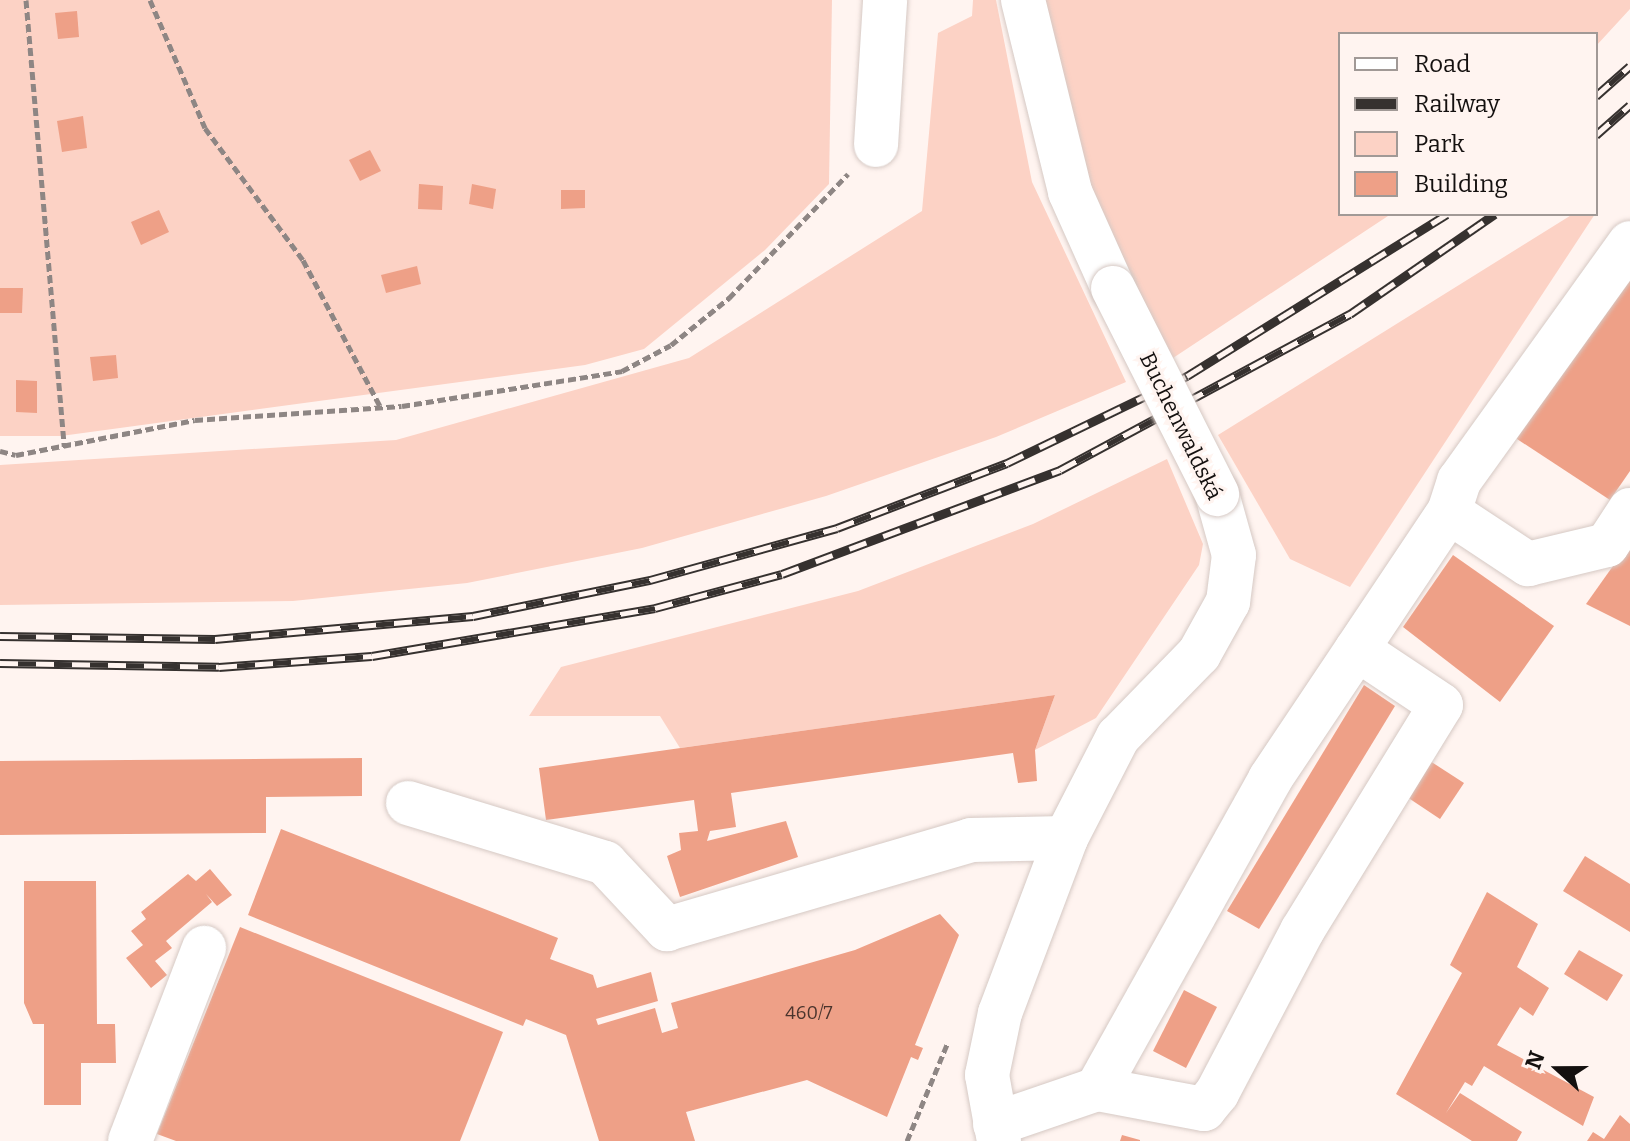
<!DOCTYPE html>
<html>
<head>
<meta charset="utf-8">
<style>
	body { margin:0 }
	#map { position:relative; width:1630px; height:1141px; overflow:hidden; background:#fff4f0; font-family:Bitter,serif }
	div>[style] { position:absolute }
	[style*='--x'] { left:calc(var(--x)*1px); top:calc(var(--y)*1px); width:calc(var(--w)*1px); rotate:calc(var(--a)*1deg) }
	.green>* { inset:0; background:#fcd2c5 }
	.building>* { inset:0; background:#eea087 }
	.path>* { height:5px; margin-top:-2.5px; transform-origin:0; background:repeating-linear-gradient(90deg,#8e8684 0 8px,transparent 0 12px) }
	.roads { filter:drop-shadow(0 0 2px #d6c9c4) drop-shadow(0 0 2px #d6c9c4) }
	.minor>* { height:44px; margin:-22px; padding:0 22px; transform-origin:22px; border-radius:22px; background:#fff }
	.rail>* { height:9px; margin-top:-4.5px; transform-origin:0; background:repeating-linear-gradient(90deg,#fff4f0 0 18px,#36312f 0 36px); box-sizing:border-box; border-block:2px solid #36312f }
	.bridges { filter:drop-shadow(0 0 2px #d6c9c4) drop-shadow(0 0 2px #d6c9c4) }
	.minor-bridge>* { height:44px; margin:-22px; padding:0 22px; transform-origin:22px; border-radius:22px; background:#fff }
	span { translate:-50% -50%; white-space:nowrap; text-align:center; line-height:1.15; -webkit-text-stroke:6px #fff4f0; paint-order:stroke }
	.number-label { font-size:18px; color:#4a342d }
	.number-label span { -webkit-text-stroke-width:0 }
	.street-label { font-size:22px; color:#14100f }
	.legend { position:absolute; left:1338px; top:32px; width:260px; height:184px; box-sizing:border-box; background:#fff4f0; border:2px solid #a19996; margin:0; padding:10px 14px; list-style:none; font-size:24px; color:#14100f }
	.legend li { display:flex; align-items:center; gap:16px; height:40px }
	.legend b { width:40px; border:2px solid #a19996 }
	.north { position:absolute; left:1518px; top:1029px; width:80px; height:80px; -webkit-text-stroke:6px #fff4f0; paint-order:stroke; rotate:291deg; font-size:22px; font-weight:700; line-height:32px; text-align:center; color:#14100f }
	.north::after { content:''; display:block; margin:auto; width:28px; height:36px; background:#14100f; clip-path:polygon(50% 0,100% 100%,50% 72%,0 100%) }
</style>
</head>
<body>
<div id="map">
	<div class="green">
		<i style="clip-path:polygon(0 0,832px 0,829px 184px,765px 250px,644px 349px,585px 365px,61px 436px,0 436px)"></i>
		<i style="clip-path:polygon(973px 0,996px 0,1032px 182px,1126px 382px,996px 437px,826px 496px,642px 548px,467px 583px,293px 601px,0 605px,0 465px,396px 440px,689px 358px,922px 211px,938px 33px,972px 16px)"></i>
		<i style="clip-path:polygon(1044px 0,1630px 0,1630px 9px,1596px 46px,1596px 34px,1340px 34px,1340px 214px,1391px 214px,1173px 358px,1101px 233px)"></i>
		<i style="clip-path:polygon(1573px 214px,1595px 214px,1350px 587px,1290px 559px,1218px 435px)"></i>
		<i style="clip-path:polygon(1167px 459px,1203px 544px,1199px 565px,1096px 718px,1035px 750px,1055px 695px,680px 748px,660px 716px,529px 716px,561px 667px,858px 591px,1033px 524px)"></i>
	</div>
	<div class="building">
		<i style="clip-path:polygon(77px 11px,79px 37px,58px 39px,55px 13px)"></i>
		<i style="clip-path:polygon(83px 116px,87px 148px,62px 152px,57px 121px)"></i>
		<i style="clip-path:polygon(370px 150px,381px 171px,360px 181px,349px 160px)"></i>
		<i style="clip-path:polygon(419px 184px,443px 186px,442px 210px,418px 209px)"></i>
		<i style="clip-path:polygon(472px 184px,496px 189px,493px 209px,469px 204px)"></i>
		<i style="clip-path:polygon(561px 190px,585px 190px,585px 208px,561px 209px)"></i>
		<i style="clip-path:polygon(159px 210px,169px 232px,141px 245px,131px 222px)"></i>
		<i style="clip-path:polygon(417px 266px,421px 284px,386px 293px,381px 275px)"></i>
		<i style="clip-path:polygon(1630px 267px,1630px 471px,1610px 500px,1514px 437px)"></i>
		<i style="clip-path:polygon(0 288px,23px 288px,22px 313px,0 313px)"></i>
		<i style="clip-path:polygon(116px 355px,118px 378px,93px 381px,90px 357px)"></i>
		<i style="clip-path:polygon(16px 380px,37px 381px,37px 413px,16px 412px)"></i>
		<i style="clip-path:polygon(1630px 542px,1630px 626px,1586px 604px)"></i>
		<i style="clip-path:polygon(1453px 555px,1554px 626px,1500px 702px,1403px 627px)"></i>
		<i style="clip-path:polygon(1364px 685px,1395px 706px,1259px 929px,1227px 911px)"></i>
		<i style="clip-path:polygon(1055px 695px,1035px 750px,1037px 781px,1018px 783px,1013px 753px,731px 793px,736px 827px,710px 831px,707px 841px,786px 821px,798px 857px,680px 897px,667px 856px,681px 850px,679px 833px,698px 831px,694px 800px,546px 820px,539px 768px)"></i>
		<i style="clip-path:polygon(362px 758px,362px 796px,266px 797px,266px 833px,0 835px,0 761px)"></i>
		<i style="clip-path:polygon(1430px 761px,1464px 783px,1440px 819px,1407px 797px)"></i>
		<i style="clip-path:polygon(281px 829px,558px 938px,550px 959px,593px 975px,597px 988px,651px 972px,658px 1001px,596px 1019px,598px 1025px,655px 1008px,662px 1033px,678px 1028px,671px 1003px,855px 950px,940px 914px,959px 935px,915px 1045px,923px 1048px,918px 1060px,911px 1057px,887px 1117px,807px 1080px,686px 1112px,695px 1141px,599px 1141px,566px 1035px,526px 1019px,523px 1026px,248px 915px)"></i>
		<i style="clip-path:polygon(1585px 856px,1630px 884px,1630px 932px,1563px 891px)"></i>
		<i style="clip-path:polygon(210px 869px,232px 895px,217px 906px,206px 894px,212px 902px,166px 941px,172px 948px,155px 961px,167px 975px,151px 988px,126px 958px,143px 945px,131px 931px,146px 919px,141px 912px,188px 874px,196px 881px)"></i>
		<i style="clip-path:polygon(24px 881px,96px 881px,97px 1024px,115px 1024px,116px 1063px,81px 1063px,81px 1105px,44px 1105px,44px 1024px,33px 1024px,24px 1003px)"></i>
		<i style="clip-path:polygon(1487px 892px,1538px 924px,1517px 967px,1549px 988px,1533px 1016px,1520px 1007px,1497px 1045px,1594px 1097px,1583px 1126px,1484px 1066px,1472px 1086px,1465px 1082px,1446px 1113px,1460px 1093px,1522px 1132px,1517px 1141px,1472px 1141px,1396px 1094px,1462px 973px,1450px 965px)"></i>
		<i style="clip-path:polygon(240px 927px,503px 1032px,460px 1141px,176px 1141px,157px 1134px)"></i>
		<i style="clip-path:polygon(1579px 950px,1623px 975px,1607px 1001px,1564px 974px)"></i>
		<i style="clip-path:polygon(1184px 990px,1217px 1007px,1186px 1068px,1153px 1051px)"></i>
		<i style="clip-path:polygon(1620px 1115px,1630px 1124px,1630px 1141px,1587px 1141px,1593px 1132px,1604px 1139px)"></i>
		<i style="clip-path:polygon(1122px 1135px,1140px 1140px,1140px 1141px,1120px 1141px)"></i>
	</div>
	<div class="path">
		<i style="--x:26;--y:0;--w:448;--a:85.1"></i>
		<i style="--x:150;--y:0;--w:139;--a:66.7"></i>
		<i style="--x:205;--y:128;--w:164;--a:53.4"></i>
		<i style="--x:303;--y:260;--w:167;--a:62.2"></i>
		<i style="--x:0;--y:451;--w:16;--a:14"></i>
		<i style="--x:16;--y:455;--w:182;--a:-11.1"></i>
		<i style="--x:195;--y:420;--w:207;--a:-3.9"></i>
		<i style="--x:402;--y:406;--w:223;--a:-9"></i>
		<i style="--x:622;--y:371;--w:55;--a:-28"></i>
		<i style="--x:671;--y:345;--w:75;--a:-39"></i>
		<i style="--x:729;--y:298;--w:172;--a:-46.2"></i>
		<i style="--x:907;--y:1141;--w:107;--a:-67.5"></i>
	</div>
	<div class="roads">
		<div class="minor">
			<i style="--x:1023;--y:0;--w:198;--a:76.2"></i>
			<i style="--x:1070;--y:192;--w:105;--a:65.9"></i>
			<i style="--x:876;--y:145;--w:145;--a:-86.4"></i>
			<i style="--x:1449;--y:512;--w:95;--a:33.4"></i>
			<i style="--x:1528;--y:564;--w:81;--a:-13.5"></i>
			<i style="--x:1607;--y:545;--w:42;--a:-56.7"></i>
			<i style="--x:408;--y:803;--w:206;--a:16.9"></i>
			<i style="--x:605;--y:863;--w:91;--a:46.8"></i>
			<i style="--x:667;--y:929;--w:317;--a:-16.3"></i>
			<i style="--x:971;--y:840;--w:95;--a:-1.2"></i>
			<i style="--x:1097;--y:1089;--w:109;--a:10.6"></i>
			<i style="--x:1204;--y:1109;--w:21;--a:-51"></i>
			<i style="--x:1217;--y:1093;--w:183;--a:-62.3"></i>
			<i style="--x:1302;--y:931;--w:265;--a:-58.4"></i>
			<i style="--x:1441;--y:705;--w:101;--a:-146.3"></i>
			<i style="--x:995;--y:1124;--w:108;--a:-18.9"></i>
			<i style="--x:1097;--y:1089;--w:355;--a:-60.8"></i>
			<i style="--x:1270;--y:779;--w:321;--a:-56.2"></i>
			<i style="--x:1449;--y:512;--w:33;--a:-72"></i>
			<i style="--x:1459;--y:481;--w:293;--a:-54.3"></i>
			<i style="--x:130;--y:1141;--w:207;--a:-69"></i>
			<i style="--x:999;--y:1141;--w:67;--a:-100.3"></i>
			<i style="--x:987;--y:1075;--w:63;--a:-78.2"></i>
			<i style="--x:1000;--y:1013;--w:187;--a:-69.3"></i>
			<i style="--x:1066;--y:838;--w:114;--a:-62.8"></i>
			<i style="--x:1118;--y:737;--w:116;--a:-45.7"></i>
			<i style="--x:1199;--y:654;--w:60;--a:-60.9"></i>
			<i style="--x:1228;--y:602;--w:47;--a:-82.7"></i>
			<i style="--x:1234;--y:555;--w:63;--a:-105.6"></i>
		</div>
	</div>
	<div class="rail">
		<i style="--x:1596;--y:96;--w:45;--a:-41.4"></i>
		<i style="--x:1596;--y:135;--w:45;--a:-41.4"></i>
		<i style="--x:0;--y:636;--w:215;--a:0.8"></i>
		<i style="--x:215;--y:639;--w:259;--a:-5.1"></i>
		<i style="--x:473;--y:616;--w:181;--a:-11.5"></i>
		<i style="--x:650;--y:580;--w:194;--a:-15.5"></i>
		<i style="--x:837;--y:528;--w:182;--a:-20.9"></i>
		<i style="--x:1007;--y:463;--w:200;--a:-25.8"></i>
		<i style="--x:1187;--y:376;--w:306;--a:-31.9"></i>
		<i style="--x:0;--y:663;--w:219;--a:1"></i>
		<i style="--x:219;--y:667;--w:153;--a:-4.1"></i>
		<i style="--x:372;--y:656;--w:287;--a:-9.6"></i>
		<i style="--x:655;--y:608;--w:131;--a:-15"></i>
		<i style="--x:782;--y:574;--w:297;--a:-20.5"></i>
		<i style="--x:1060;--y:470;--w:329;--a:-28.3"></i>
		<i style="--x:1350;--y:314;--w:176;--a:-34.6"></i>
	</div>
	<div class="bridges">
		<div class="minor-bridge">
			<i style="--x:1113;--y:288;--w:231;--a:63.2"></i>
		</div>
	</div>
	<div class="number-label">
		<span style="left:809px;top:1013px">460/7</span>
	</div>
	<div class="street-label">
		<span style="left:1181px;top:426px;rotate:64deg">Buchenwaldská</span>
	</div>
	<ul class="legend">
	<li><b style="height:10px;background:#fff"></b>Road</li>
	<li><b style="height:10px;background:#36312f"></b>Railway</li>
	<li><b style="height:22px;background:#fcd2c5"></b>Park</li>
	<li><b style="height:22px;background:#eea087"></b>Building</li>
	</ul>
	<div class="north">N</div>
</div>
</body>
</html>
